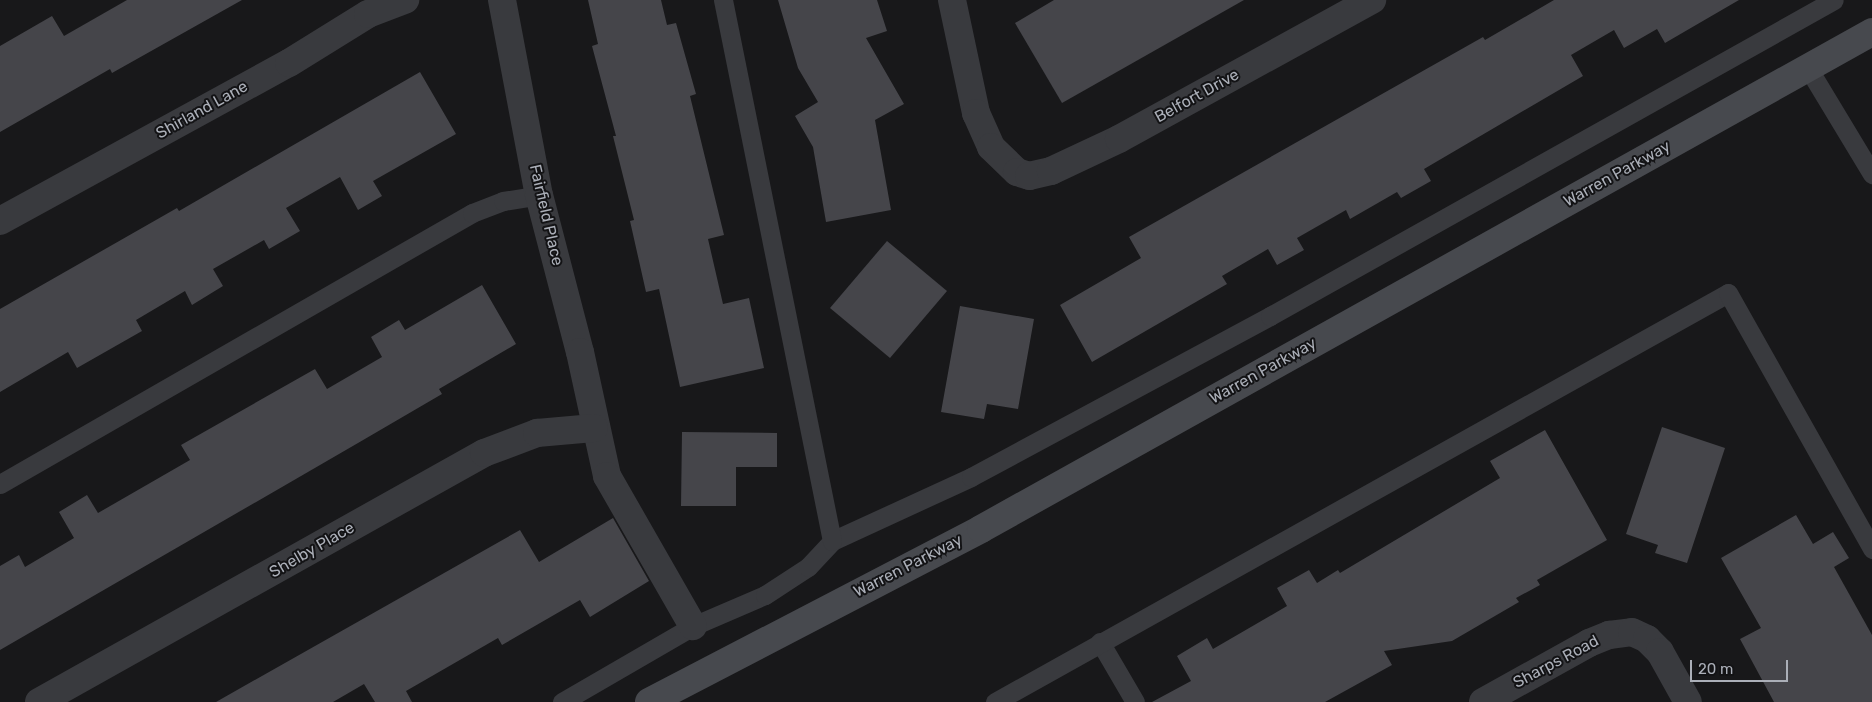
<!DOCTYPE html>
<html>
<head>
<meta charset="utf-8">
<style>
	body { margin:0 }
	#map { position:relative; width:1872px; height:702px; overflow:hidden; background:#18181a; font-family:Rubik,sans-serif }
	div>[style] { position:absolute }
	[style*='--x'] { left:calc(var(--x)*1px); top:calc(var(--y)*1px); width:calc(var(--w)*1px); rotate:calc(var(--a)*1deg) }
	.building>* { inset:0; background:#45454a }
	.service>* { height:19px; margin:-9.5px; padding:0 9.5px; transform-origin:9.5px; border-radius:9.5px; background:#393a3e }
	.minor>* { height:28px; margin:-14px; padding:0 14px; transform-origin:14px; border-radius:14px; background:#393a3e }
	.secondary>* { height:28px; margin:-14px; padding:0 14px; transform-origin:14px; border-radius:14px; background:#47494e }
	span { translate:-50% -50%; white-space:nowrap; text-align:center; line-height:1.15; -webkit-text-stroke:4px #131315; paint-order:stroke }
	.street-label { font-size:16px; color:#abafb8 }
	.scale { position:absolute; left:1690px; top:660px; width:98px; height:22px; box-sizing:border-box; border:2px solid #abafb8; border-top:0; padding-left:6px; font-size:15px; line-height:18px; white-space:nowrap; color:#abafb8; -webkit-text-stroke:4px #131315; paint-order:stroke }
</style>
</head>
<body>
<div id="map">
	<div class="building">
		<i style="clip-path:polygon(127px 0,242px 0,112px 73px,110px 69px,0 132px,0 46px,52px 16px,64px 36px)"></i>
		<i style="clip-path:polygon(588px 0,661px 0,667px 25px,676px 23px,696px 94px,690px 96px,724px 235px,708px 239px,723px 304px,749px 298px,764px 368px,680px 387px,659px 289px,646px 292px,630px 221px,634px 220px,613px 136px,616px 136px,592px 46px,598px 44px)"></i>
		<i style="clip-path:polygon(778px 0,877px 0,887px 31px,866px 38px,904px 104px,875px 120px,891px 210px,826px 222px,813px 147px,795px 116px,818px 102px,798px 68px)"></i>
		<i style="clip-path:polygon(1054px 0,1244px 0,1062px 103px,1015px 23px)"></i>
		<i style="clip-path:polygon(1554px 0,1739px 0,1665px 43px,1657px 29px,1624px 48px,1614px 30px,1571px 55px,1583px 76px,1424px 169px,1431px 181px,1401px 198px,1397px 192px,1350px 219px,1346px 210px,1297px 238px,1304px 250px,1277px 265px,1268px 249px,1222px 276px,1227px 284px,1092px 362px,1060px 305px,1141px 258px,1129px 237px,1483px 37px,1485px 40px)"></i>
		<i style="clip-path:polygon(420px 72px,456px 134px,373px 181px,382px 196px,358px 210px,340px 177px,286px 208px,300px 231px,269px 249px,264px 240px,213px 269px,223px 286px,192px 305px,185px 291px,136px 320px,142px 331px,77px 368px,68px 352px,0 392px,0 309px,177px 208px,179px 211px)"></i>
		<i style="clip-path:polygon(887px 241px,947px 291px,890px 358px,830px 308px)"></i>
		<i style="clip-path:polygon(482px 285px,516px 344px,439px 389px,442px 394px,358px 443px,0 650px,0 566px,19px 555px,25px 567px,74px 538px,59px 512px,87px 495px,98px 513px,190px 460px,181px 445px,315px 369px,327px 389px,382px 357px,371px 337px,399px 320px,405px 330px)"></i>
		<i style="clip-path:polygon(960px 306px,1034px 319px,1018px 409px,987px 404px,984px 419px,941px 412px)"></i>
		<i style="clip-path:polygon(1662px 427px,1725px 448px,1687px 563px,1655px 553px,1658px 545px,1626px 534px)"></i>
		<i style="clip-path:polygon(1545px 430px,1607px 540px,1537px 580px,1540px 585px,1516px 598px,1519px 602px,1452px 641px,1384px 651px,1392px 665px,1325px 702px,1152px 702px,1191px 681px,1177px 656px,1207px 638px,1213px 649px,1287px 606px,1277px 588px,1309px 570px,1317px 583px,1338px 570px,1340px 573px,1500px 478px,1490px 461px)"></i>
		<i style="clip-path:polygon(682px 432px,777px 433px,777px 467px,736px 467px,736px 506px,681px 506px)"></i>
		<i style="clip-path:polygon(1796px 515px,1813px 544px,1833px 532px,1849px 558px,1834px 567px,1872px 635px,1872px 702px,1774px 702px,1740px 639px,1761px 628px,1721px 558px)"></i>
		<i style="clip-path:polygon(613px 518px,649px 581px,590px 617px,580px 600px,502px 645px,498px 638px,406px 691px,412px 702px,375px 702px,364px 684px,333px 702px,216px 702px,520px 530px,539px 562px)"></i>
	</div>
	<div class="service">
		<i style="--x:1808;--y:68;--w:124;--a:58.9"></i>
		<i style="--x:0;--y:484;--w:544;--a:-29.86"></i>
		<i style="--x:472;--y:213;--w:33;--a:-21"></i>
		<i style="--x:503;--y:201;--w:36;--a:-9"></i>
		<i style="--x:832;--y:541;--w:153;--a:-24.7"></i>
		<i style="--x:971;--y:477;--w:340;--a:-28.3"></i>
		<i style="--x:1270;--y:316;--w:646;--a:-29.26"></i>
		<i style="--x:1100;--y:642;--w:69;--a:59.7"></i>
		<i style="--x:562;--y:702;--w:151;--a:-30.1"></i>
		<i style="--x:693;--y:626;--w:78;--a:-23.3"></i>
		<i style="--x:765;--y:595;--w:51;--a:-33.1"></i>
		<i style="--x:808;--y:567;--w:35;--a:-47"></i>
		<i style="--x:832;--y:541;--w:552;--a:-101.39"></i>
		<i style="--x:995;--y:702;--w:839;--a:-29.16"></i>
		<i style="--x:1728;--y:293;--w:294;--a:60.6"></i>
	</div>
	<div class="minor">
		<i style="--x:502;--y:0;--w:198;--a:79.3"></i>
		<i style="--x:539;--y:195;--w:162;--a:75.4"></i>
		<i style="--x:580;--y:352;--w:127;--a:77.7"></i>
		<i style="--x:607;--y:476;--w:173;--a:60.2"></i>
		<i style="--x:952;--y:0;--w:116;--a:78"></i>
		<i style="--x:976;--y:113;--w:37;--a:66"></i>
		<i style="--x:991;--y:147;--w:36;--a:44"></i>
		<i style="--x:1017;--y:172;--w:13;--a:18"></i>
		<i style="--x:1029;--y:176;--w:23;--a:-13"></i>
		<i style="--x:1051;--y:171;--w:75;--a:-25.2"></i>
		<i style="--x:1119;--y:139;--w:289;--a:-28.8"></i>
		<i style="--x:0;--y:221;--w:329;--a:-28.7"></i>
		<i style="--x:289;--y:63;--w:93;--a:-31.8"></i>
		<i style="--x:368;--y:14;--w:40;--a:-21"></i>
		<i style="--x:39;--y:702;--w:510;--a:-29.23"></i>
		<i style="--x:484;--y:453;--w:57;--a:-20.7"></i>
		<i style="--x:537;--y:433;--w:57;--a:-5"></i>
		<i style="--x:1483;--y:702;--w:121;--a:-29.1"></i>
		<i style="--x:1589;--y:643;--w:22;--a:-22"></i>
		<i style="--x:1609;--y:635;--w:23;--a:-7"></i>
		<i style="--x:1632;--y:632;--w:17;--a:25"></i>
		<i style="--x:1647;--y:639;--w:18;--a:45"></i>
		<i style="--x:1660;--y:652;--w:57;--a:60.8"></i>
	</div>
	<div class="secondary">
		<i style="--x:649;--y:702;--w:374;--a:-27.5"></i>
		<i style="--x:981;--y:529;--w:1020;--a:-29.15"></i>
	</div>
	<div class="street-label">
		<span style="left:1197px;top:96px;rotate:-29deg">Belfort Drive</span>
		<span style="left:202px;top:110px;rotate:-29deg">Shirland Lane</span>
		<span style="left:1617px;top:174px;rotate:-29deg">Warren Parkway</span>
		<span style="left:546px;top:215px;rotate:77deg">Fairfield Place</span>
		<span style="left:1263px;top:371px;rotate:-29deg">Warren Parkway</span>
		<span style="left:312px;top:550px;rotate:-30deg">Shelby Place</span>
		<span style="left:908px;top:566px;rotate:-27deg">Warren Parkway</span>
		<span style="left:1556px;top:662px;rotate:-28deg">Sharps Road</span>
	</div>
	<div class="scale">20 m</div>
</div>
</body>
</html>
